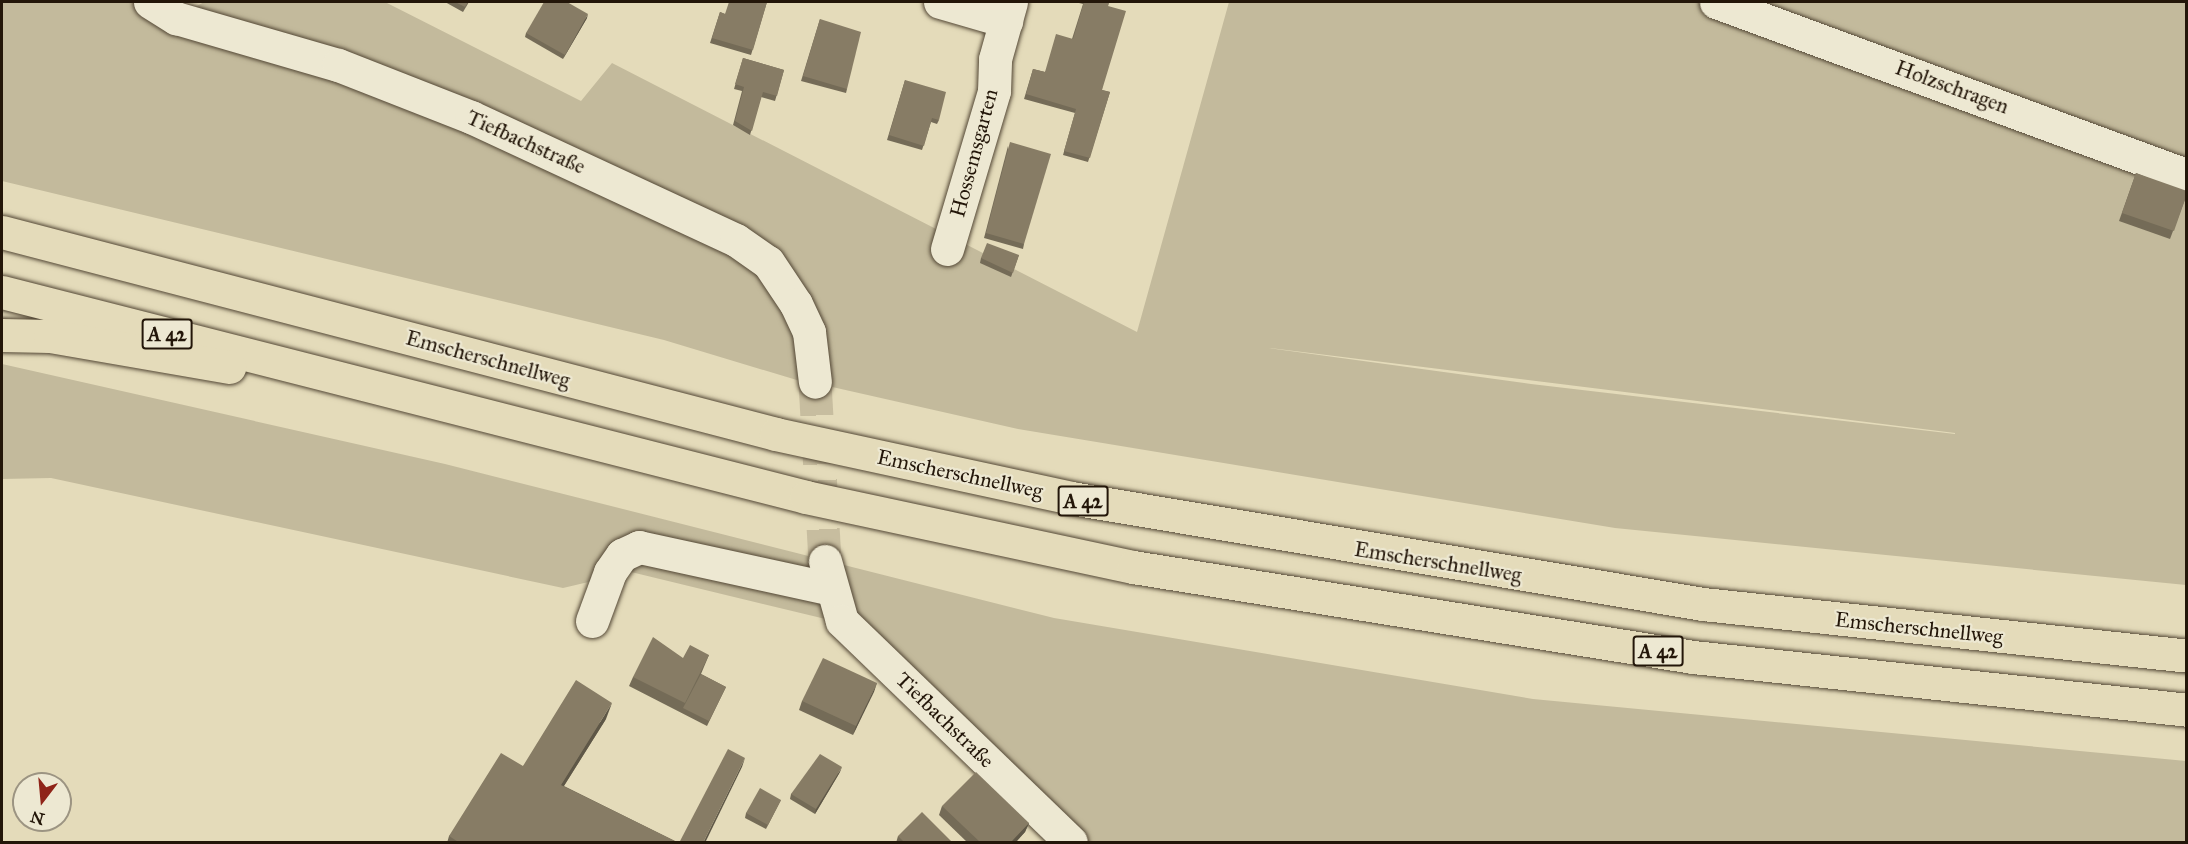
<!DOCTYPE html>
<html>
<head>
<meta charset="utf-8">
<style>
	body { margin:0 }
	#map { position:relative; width:2188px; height:844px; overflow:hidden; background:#e4dbba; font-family:"IM FELL Great Primer",serif }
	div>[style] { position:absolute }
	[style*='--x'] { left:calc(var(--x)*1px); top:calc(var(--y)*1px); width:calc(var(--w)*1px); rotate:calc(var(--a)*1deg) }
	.green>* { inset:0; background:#c3ba9c }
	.minor-tunnel>* { height:33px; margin-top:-16.5px; transform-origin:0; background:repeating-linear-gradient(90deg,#c7bd9f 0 33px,transparent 0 49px) }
	.roads { filter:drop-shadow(0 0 2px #534735) drop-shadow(0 0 2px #534735) }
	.minor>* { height:33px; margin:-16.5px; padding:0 16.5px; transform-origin:16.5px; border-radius:16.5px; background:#ede8d2 }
	.motorway>* { height:33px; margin:-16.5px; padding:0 16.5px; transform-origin:16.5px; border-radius:16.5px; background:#e4dbba }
	.wall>* { inset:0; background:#746b57 }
	.shaded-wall>* { inset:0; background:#5e5747 }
	.building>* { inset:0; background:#877c65 }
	span { translate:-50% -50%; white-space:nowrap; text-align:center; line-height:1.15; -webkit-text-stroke:4.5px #ede8d2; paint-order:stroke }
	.shield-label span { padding:2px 4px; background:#ede8d2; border:2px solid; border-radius:4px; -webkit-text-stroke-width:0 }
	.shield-label { font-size:20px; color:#231609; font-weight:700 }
	.street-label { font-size:21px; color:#231609 }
	.frame { position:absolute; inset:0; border:3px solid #231609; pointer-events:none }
	.north { position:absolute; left:12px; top:772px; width:60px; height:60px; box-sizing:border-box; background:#ede8d2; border:2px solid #9c9482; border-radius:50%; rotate:196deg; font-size:16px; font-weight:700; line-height:24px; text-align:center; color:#231609 }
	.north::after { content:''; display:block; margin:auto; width:21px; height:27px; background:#8f2418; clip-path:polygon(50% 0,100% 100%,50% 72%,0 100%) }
</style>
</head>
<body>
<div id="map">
	<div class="green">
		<i style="clip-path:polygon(2px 2px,144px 2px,337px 67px,735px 242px,791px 303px,810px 384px,664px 340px,2px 181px)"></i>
		<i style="clip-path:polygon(evenodd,204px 2px,385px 2px,581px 101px,612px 63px,1137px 332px,1229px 2px,2186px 2px,2186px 585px,1615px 528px,1018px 429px,819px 384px,817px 357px,738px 238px,178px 17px,204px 2px,1269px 348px,1955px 433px,1955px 434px,1531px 384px,1269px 348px)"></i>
		<i style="clip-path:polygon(2px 364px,445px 464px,1054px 618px,1533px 699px,2186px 761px,2186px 842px,1077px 842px,838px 622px,631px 572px,563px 588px,51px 478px,2px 479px)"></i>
	</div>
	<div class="minor-tunnel">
		<i style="--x:815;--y:382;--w:179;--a:86.8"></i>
	</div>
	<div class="roads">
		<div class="minor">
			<i style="--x:150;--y:2;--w:31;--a:32"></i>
			<i style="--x:176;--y:18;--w:169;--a:16.2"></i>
			<i style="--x:338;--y:65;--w:143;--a:21.4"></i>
			<i style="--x:471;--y:117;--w:292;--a:24.9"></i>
			<i style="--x:736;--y:240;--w:39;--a:35"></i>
			<i style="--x:768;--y:262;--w:50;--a:56.3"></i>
			<i style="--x:796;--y:304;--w:31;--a:65"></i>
			<i style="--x:809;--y:332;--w:50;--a:83.2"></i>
			<i style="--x:940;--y:2;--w:69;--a:16.1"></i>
			<i style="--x:1716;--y:2;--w:501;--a:20.21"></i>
			<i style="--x:947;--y:249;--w:165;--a:-73.4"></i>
			<i style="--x:994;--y:91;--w:32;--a:-88"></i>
			<i style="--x:995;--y:59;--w:59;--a:-74.3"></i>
			<i style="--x:825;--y:561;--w:62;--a:74.2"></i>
			<i style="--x:842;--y:621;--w:318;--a:44"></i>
			<i style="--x:592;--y:621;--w:52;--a:-69.8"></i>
			<i style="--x:610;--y:572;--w:21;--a:-55"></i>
			<i style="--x:622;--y:555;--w:19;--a:-25"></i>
			<i style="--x:639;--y:547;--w:197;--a:12.3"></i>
		</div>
		<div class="motorway">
			<i style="--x:2;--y:232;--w:800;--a:14.63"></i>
			<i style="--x:776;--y:434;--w:302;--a:12.2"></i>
			<i style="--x:1071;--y:498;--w:641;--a:9.52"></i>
			<i style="--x:1703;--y:604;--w:486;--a:6.1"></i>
			<i style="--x:2;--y:292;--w:830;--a:14.3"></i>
			<i style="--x:806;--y:497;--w:334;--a:12.1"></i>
			<i style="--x:1133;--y:567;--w:567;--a:9.13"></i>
			<i style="--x:1693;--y:657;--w:496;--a:6.1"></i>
			<i style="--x:2;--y:335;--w:48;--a:1.2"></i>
			<i style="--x:50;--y:336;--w:182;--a:9.8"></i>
		</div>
	</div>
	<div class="wall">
		<i style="clip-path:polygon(445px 2px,469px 2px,463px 12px)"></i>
		<i style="clip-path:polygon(767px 2px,751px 55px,710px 43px,720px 12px,725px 14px)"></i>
		<i style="clip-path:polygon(1075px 2px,1109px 2px,1108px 6px,1102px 90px,1110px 92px,1088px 162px,1063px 155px,1075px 113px,1024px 99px,1033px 69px,1045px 72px,1072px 39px,1083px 4px)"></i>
		<i style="clip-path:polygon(587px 18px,563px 59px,525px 37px,526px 33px)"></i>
		<i style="clip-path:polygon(820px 19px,847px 89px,846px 93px,801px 81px)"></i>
		<i style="clip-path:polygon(743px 58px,784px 70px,775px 101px,761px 97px,750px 135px,733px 125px,742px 91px,734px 89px)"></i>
		<i style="clip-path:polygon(905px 80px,939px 120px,937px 124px,931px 122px,922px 150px,887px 140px)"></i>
		<i style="clip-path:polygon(1008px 146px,1024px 244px,1023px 249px,984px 238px)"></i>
		<i style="clip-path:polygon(2136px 173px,2187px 194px,2170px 239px,2119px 221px)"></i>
		<i style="clip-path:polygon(1019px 255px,1011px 277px,980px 263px,981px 258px)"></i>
		<i style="clip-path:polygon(709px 655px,701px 674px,726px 687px,707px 726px,629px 686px,633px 677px,683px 658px)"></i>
		<i style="clip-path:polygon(877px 683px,853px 735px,799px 710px,802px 701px)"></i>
		<i style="clip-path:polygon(606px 719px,564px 786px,679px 843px,447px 843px,449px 836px,523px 766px)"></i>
		<i style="clip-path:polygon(840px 772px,815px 814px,790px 799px,791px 794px)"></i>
		<i style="clip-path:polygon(781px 800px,766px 829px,745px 818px,746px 813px)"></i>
		<i style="clip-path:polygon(942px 806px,1029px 823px,1025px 832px,1015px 843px,968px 843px,939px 815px)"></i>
		<i style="clip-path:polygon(898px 836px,953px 843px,896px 843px)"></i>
	</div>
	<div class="shaded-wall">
		<i style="clip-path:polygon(588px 14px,587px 18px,563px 59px,565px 55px)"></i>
		<i style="clip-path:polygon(877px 683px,874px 692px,853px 735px,856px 726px)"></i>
		<i style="clip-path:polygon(612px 703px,606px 719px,555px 800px,561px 785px)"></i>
		<i style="clip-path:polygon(745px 758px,742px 767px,705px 843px,703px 843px)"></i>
		<i style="clip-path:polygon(842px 767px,840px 772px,815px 814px,816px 809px)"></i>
		<i style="clip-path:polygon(1029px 823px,1025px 832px,1015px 843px,1010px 843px)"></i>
	</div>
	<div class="building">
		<i style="clip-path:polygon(455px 2px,468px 2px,465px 7px)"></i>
		<i style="clip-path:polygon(544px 2px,567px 2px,588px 14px,565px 55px,526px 33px)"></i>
		<i style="clip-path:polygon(729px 2px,767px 2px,753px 50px,712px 38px,720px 12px,725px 14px)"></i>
		<i style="clip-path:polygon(1084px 2px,1109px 2px,1108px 6px,1126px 11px,1102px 90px,1110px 92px,1090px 158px,1064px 151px,1076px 109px,1026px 94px,1033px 69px,1045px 72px,1056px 34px,1073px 39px)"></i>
		<i style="clip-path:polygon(820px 19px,861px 32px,847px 89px,803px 76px)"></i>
		<i style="clip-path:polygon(743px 58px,784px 70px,777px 96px,763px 92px,752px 131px,735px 121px,744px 87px,735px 84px)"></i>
		<i style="clip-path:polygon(905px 80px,946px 92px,939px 120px,932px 118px,924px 146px,889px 135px)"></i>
		<i style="clip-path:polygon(1010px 142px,1051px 154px,1024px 244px,986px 233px)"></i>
		<i style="clip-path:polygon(2136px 173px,2187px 191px,2187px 194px,2174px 231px,2122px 213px)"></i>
		<i style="clip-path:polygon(987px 243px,1019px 255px,1013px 273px,981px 258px)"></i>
		<i style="clip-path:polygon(653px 637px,683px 658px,690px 645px,709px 655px,685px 703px,633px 677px)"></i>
		<i style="clip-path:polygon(823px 658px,877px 683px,856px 726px,802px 701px)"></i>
		<i style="clip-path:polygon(701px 674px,726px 687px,709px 721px,683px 708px)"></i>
		<i style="clip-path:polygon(576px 680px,612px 703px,561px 785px,679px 843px,460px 843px,449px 836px,501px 753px,523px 766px)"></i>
		<i style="clip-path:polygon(728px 749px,745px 758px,703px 843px,679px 843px)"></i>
		<i style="clip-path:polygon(820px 754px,842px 767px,816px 809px,791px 794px)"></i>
		<i style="clip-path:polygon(976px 772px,1029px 823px,1010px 843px,981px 843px,942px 806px)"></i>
		<i style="clip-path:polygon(760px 788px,781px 800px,768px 825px,746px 813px)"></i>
		<i style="clip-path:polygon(922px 812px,953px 843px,905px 843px,898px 836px)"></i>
	</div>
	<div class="shield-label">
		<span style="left:167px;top:334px">A 42</span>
		<span style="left:1083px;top:501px">A 42</span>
		<span style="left:1658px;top:651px">A 42</span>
	</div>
	<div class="street-label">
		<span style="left:1952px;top:87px;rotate:20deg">Holzschragen</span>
		<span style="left:526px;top:142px;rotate:24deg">Tiefbachstraße</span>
		<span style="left:974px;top:153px;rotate:-75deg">Hossemsgarten</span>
		<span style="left:488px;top:359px;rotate:15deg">Emscherschnellweg</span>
		<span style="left:960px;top:474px;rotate:12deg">Emscherschnellweg</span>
		<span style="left:1438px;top:562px;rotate:9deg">Emscherschnellweg</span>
		<span style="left:1919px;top:628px;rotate:6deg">Emscherschnellweg</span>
		<span style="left:945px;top:720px;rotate:44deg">Tiefbachstraße</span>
	</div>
	<div class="frame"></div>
	<div class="north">N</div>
</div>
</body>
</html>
